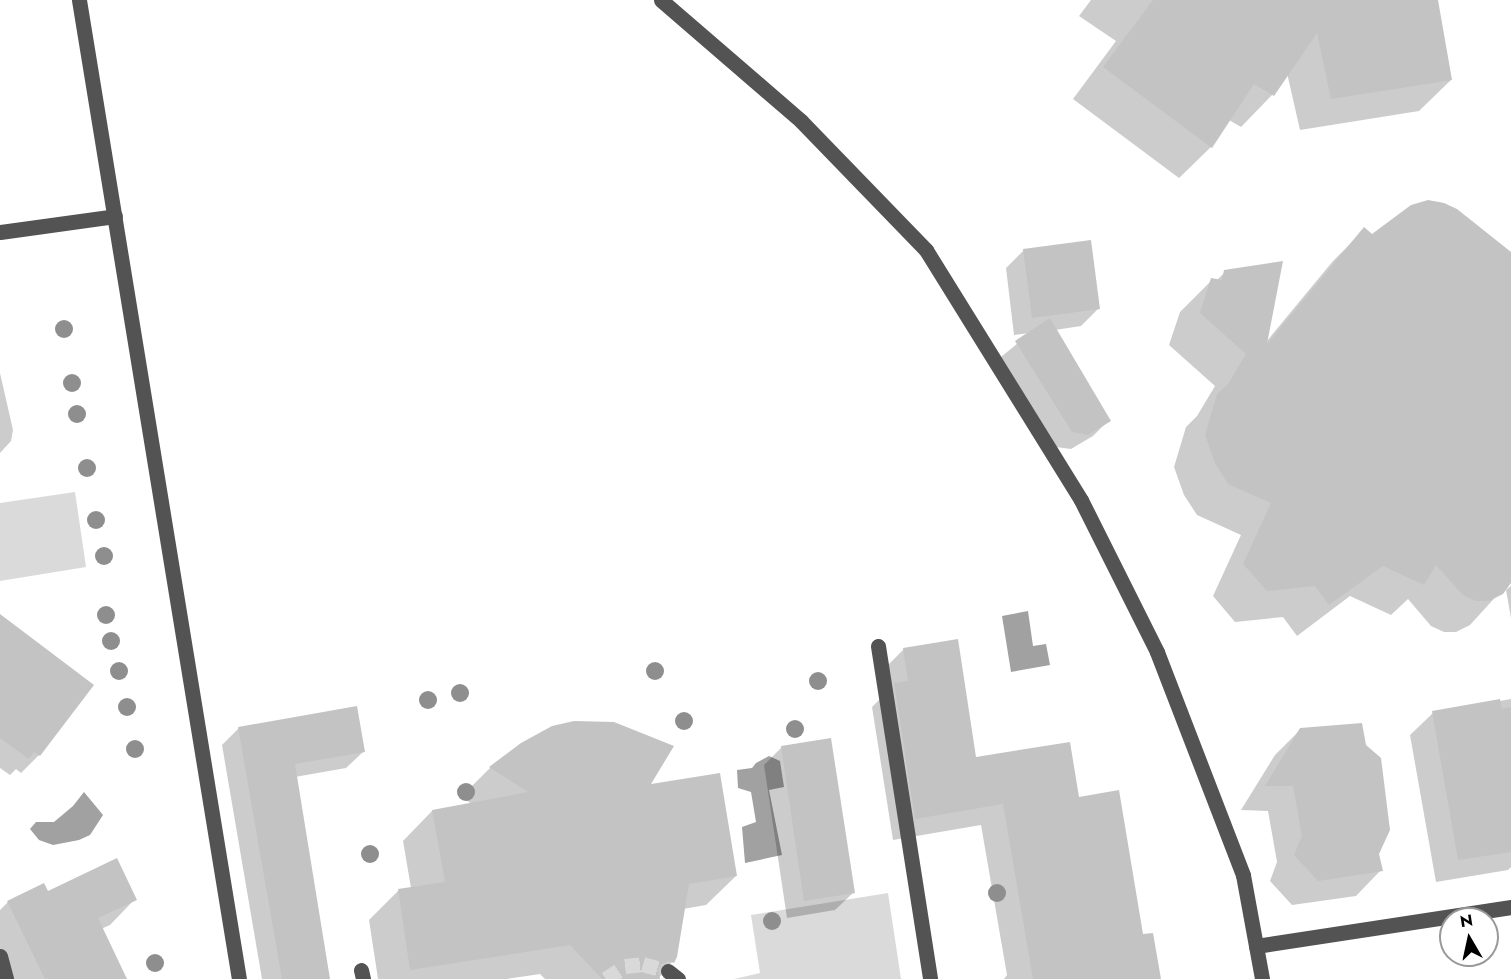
<!DOCTYPE html>
<html>
<head>
<meta charset="utf-8">
<style>
	body { margin:0 }
	#map { position:relative; width:1511px; height:979px; overflow:hidden; background:#fff; font-family:Jost,sans-serif }
	div>[style] { position:absolute }
	[style*='--x'] { left:calc(var(--x)*1px); top:calc(var(--y)*1px); width:calc(var(--w)*1px); rotate:calc(var(--a)*1deg) }
	.green>* { inset:0; background:#dadada }
	.water>* { inset:0; background:#a1a1a1 }
	.shadow>* { inset:0; background:#0003 }
	.building>* { inset:0; background:#c3c3c3 }
	.minor-tunnel>* { height:15px; margin-top:-7.5px; transform-origin:0; background:repeating-linear-gradient(90deg,#d9d9d9 0 15px,transparent 0 23px) }
	.minor>* { height:15px; margin:-7.5px; padding:0 7.5px; transform-origin:7.5px; border-radius:7.5px; background:#535353 }
	.trees>* { width:18px; height:18px; margin:-9px; border-radius:50%; background:#8e8e8e }
	span { translate:-50% -50%; white-space:nowrap; text-align:center; line-height:1.15; -webkit-text-stroke:4.5px #fff; paint-order:stroke }
	.north { position:absolute; left:1439px; top:907px; width:60px; height:60px; box-sizing:border-box; background:#fff; border:2px solid #999; border-radius:50%; rotate:351deg; font-size:16px; font-weight:700; line-height:24px; text-align:center; color:#000 }
	.north::after { content:''; display:block; margin:auto; width:21px; height:27px; background:#000; clip-path:polygon(50% 0,100% 100%,50% 72%,0 100%) }
</style>
</head>
<body>
<div id="map">
	<div class="green">
		<i style="clip-path:polygon(75px 492px,86px 567px,0 581px,0 503px)"></i>
		<i style="clip-path:polygon(888px 893px,901px 979px,734px 979px,760px 973px,751px 915px)"></i>
	</div>
	<div class="water">
		<i style="clip-path:polygon(1028px 611px,1033px 646px,1046px 644px,1050px 665px,1011px 672px,1002px 616px)"></i>
		<i style="clip-path:polygon(769px 756px,780px 761px,784px 787px,769px 790px,782px 855px,745px 863px,742px 827px,756px 822px,751px 792px,738px 788px,737px 770px,752px 768px,756px 763px)"></i>
		<i style="clip-path:polygon(84px 792px,103px 815px,90px 835px,79px 840px,53px 845px,39px 840px,30px 829px,36px 822px,54px 822px,73px 806px)"></i>
	</div>
	<div class="shadow">
		<i style="clip-path:polygon(1091px 0,1437px 0,1451px 80px,1419px 111px,1300px 130px,1287px 73px,1272px 95px,1241px 127px,1229px 120px,1211px 147px,1179px 178px,1073px 99px,1116px 41px,1079px 16px)"></i>
		<i style="clip-path:polygon(1364px 230px,1371px 236px,1511px 253px,1511px 580px,1470px 625px,1456px 632px,1444px 632px,1431px 626px,1408px 599px,1391px 615px,1350px 596px,1297px 636px,1283px 617px,1235px 622px,1213px 596px,1241px 535px,1197px 515px,1184px 495px,1174px 467px,1186px 427px,1197px 416px,1215px 386px,1169px 345px,1180px 312px,1212px 280px,1216px 281px,1225px 272px,1267px 341px,1333px 261px)"></i>
		<i style="clip-path:polygon(1024px 250px,1099px 308px,1081px 326px,1055px 330px,1109px 420px,1093px 436px,1071px 449px,1056px 447px,1001px 357px,1030px 333px,1014px 335px,1006px 268px)"></i>
		<i style="clip-path:polygon(0 373px,13px 430px,11px 441px,0 453px)"></i>
		<i style="clip-path:polygon(1511px 586px,1511px 618px,1506px 590px)"></i>
		<i style="clip-path:polygon(0 616px,39px 755px,21px 773px,16px 769px,10px 775px,0 768px)"></i>
		<i style="clip-path:polygon(904px 649px,975px 759px,1077px 799px,1160px 979px,1004px 979px,1007px 975px,981px 825px,893px 840px,872px 707px,885px 694px,882px 671px)"></i>
		<i style="clip-path:polygon(1511px 699px,1511px 867px,1508px 870px,1436px 882px,1410px 735px,1433px 713px)"></i>
		<i style="clip-path:polygon(239px 728px,363px 752px,346px 768px,295px 777px,328px 979px,262px 979px,222px 745px)"></i>
		<i style="clip-path:polygon(1301px 729px,1365px 746px,1381px 870px,1356px 896px,1292px 905px,1270px 881px,1277px 862px,1268px 811px,1241px 810px,1275px 755px)"></i>
		<i style="clip-path:polygon(521px 744px,648px 786px,736px 876px,706px 905px,683px 909px,672px 962px,658px 979px,545px 979px,540px 974px,507px 979px,378px 979px,369px 920px,399px 890px,411px 888px,403px 841px,432px 811px,472px 804px,461px 797px,490px 768px)"></i>
		<i style="clip-path:polygon(782px 747px,853px 893px,835px 910px,787px 918px,764px 765px)"></i>
		<i style="clip-path:polygon(43px 885px,47px 893px,135px 899px,110px 925px,101px 929px,126px 979px,7px 979px,0 964px,0 910px,8px 902px)"></i>
	</div>
	<div class="building">
		<i style="clip-path:polygon(1153px 0,1438px 0,1452px 80px,1331px 99px,1317px 33px,1274px 96px,1254px 84px,1212px 148px,1103px 67px)"></i>
		<i style="clip-path:polygon(1428px 200px,1444px 203px,1457px 209px,1511px 252px,1511px 583px,1503px 594px,1489px 601px,1476px 601px,1463px 595px,1436px 565px,1424px 585px,1383px 566px,1329px 605px,1315px 586px,1267px 591px,1243px 564px,1271px 503px,1228px 484px,1215px 463px,1205px 435px,1217px 394px,1228px 384px,1246px 354px,1200px 313px,1211px 278px,1222px 280px,1224px 270px,1283px 261px,1267px 344px,1364px 227px,1372px 234px,1411px 205px)"></i>
		<i style="clip-path:polygon(1091px 240px,1100px 309px,1032px 318px,1023px 249px)"></i>
		<i style="clip-path:polygon(1050px 318px,1111px 421px,1088px 435px,1072px 432px,1015px 341px)"></i>
		<i style="clip-path:polygon(0 614px,94px 685px,40px 756px,34px 752px,29px 759px,0 738px)"></i>
		<i style="clip-path:polygon(958px 639px,976px 757px,1070px 742px,1079px 797px,1119px 790px,1143px 934px,1153px 933px,1161px 979px,1033px 979px,1003px 804px,915px 819px,894px 683px,908px 681px,903px 648px)"></i>
		<i style="clip-path:polygon(1500px 699px,1502px 709px,1511px 707px,1511px 852px,1458px 860px,1432px 711px)"></i>
		<i style="clip-path:polygon(357px 706px,365px 752px,295px 764px,330px 979px,282px 979px,238px 727px)"></i>
		<i style="clip-path:polygon(574px 721px,614px 722px,674px 746px,651px 784px,720px 773px,737px 876px,689px 884px,677px 957px,674px 963px,669px 961px,661px 964px,658px 970px,660px 979px,602px 979px,570px 945px,410px 970px,398px 889px,445px 882px,432px 810px,528px 792px,489px 767px,521px 743px,552px 726px)"></i>
		<i style="clip-path:polygon(1362px 723px,1366px 745px,1381px 758px,1390px 830px,1379px 854px,1383px 871px,1318px 881px,1294px 855px,1302px 836px,1293px 786px,1265px 786px,1300px 728px)"></i>
		<i style="clip-path:polygon(831px 738px,855px 893px,804px 901px,781px 746px)"></i>
		<i style="clip-path:polygon(117px 858px,137px 900px,98px 918px,127px 979px,45px 979px,7px 901px,44px 883px,48px 891px)"></i>
	</div>
	<div class="minor-tunnel">
		<i style="--x:606;--y:979;--w:23;--a:-34"></i>
		<i style="--x:625;--y:966;--w:18;--a:-6"></i>
		<i style="--x:643;--y:964;--w:26;--a:16"></i>
	</div>
	<div class="minor">
		<i style="--x:79;--y:0;--w:992;--a:80.72"></i>
		<i style="--x:661;--y:0;--w:185;--a:40.8"></i>
		<i style="--x:801;--y:121;--w:180;--a:45.9"></i>
		<i style="--x:926;--y:250;--w:294;--a:58.2"></i>
		<i style="--x:1081;--y:500;--w:170;--a:63.4"></i>
		<i style="--x:1157;--y:652;--w:239;--a:68.9"></i>
		<i style="--x:1243;--y:875;--w:106;--a:79.6"></i>
		<i style="--x:0;--y:232;--w:116;--a:-7.9"></i>
		<i style="--x:878;--y:646;--w:337;--a:81.1"></i>
		<i style="--x:1256;--y:946;--w:258;--a:-8.7"></i>
		<i style="--x:0;--y:956;--w:24;--a:75"></i>
		<i style="--x:361;--y:970;--w:9;--a:77"></i>
		<i style="--x:668;--y:971;--w:13;--a:39"></i>
	</div>
	<div class="trees">
		<i style="left:64px;top:329px"></i>
		<i style="left:72px;top:383px"></i>
		<i style="left:77px;top:414px"></i>
		<i style="left:87px;top:468px"></i>
		<i style="left:96px;top:520px"></i>
		<i style="left:104px;top:556px"></i>
		<i style="left:106px;top:615px"></i>
		<i style="left:111px;top:641px"></i>
		<i style="left:119px;top:671px"></i>
		<i style="left:655px;top:671px"></i>
		<i style="left:818px;top:681px"></i>
		<i style="left:460px;top:693px"></i>
		<i style="left:428px;top:700px"></i>
		<i style="left:127px;top:707px"></i>
		<i style="left:684px;top:721px"></i>
		<i style="left:795px;top:729px"></i>
		<i style="left:135px;top:749px"></i>
		<i style="left:466px;top:792px"></i>
		<i style="left:370px;top:854px"></i>
		<i style="left:997px;top:893px"></i>
		<i style="left:772px;top:921px"></i>
		<i style="left:155px;top:963px"></i>
	</div>
	<div class="north">N</div>
</div>
</body>
</html>
